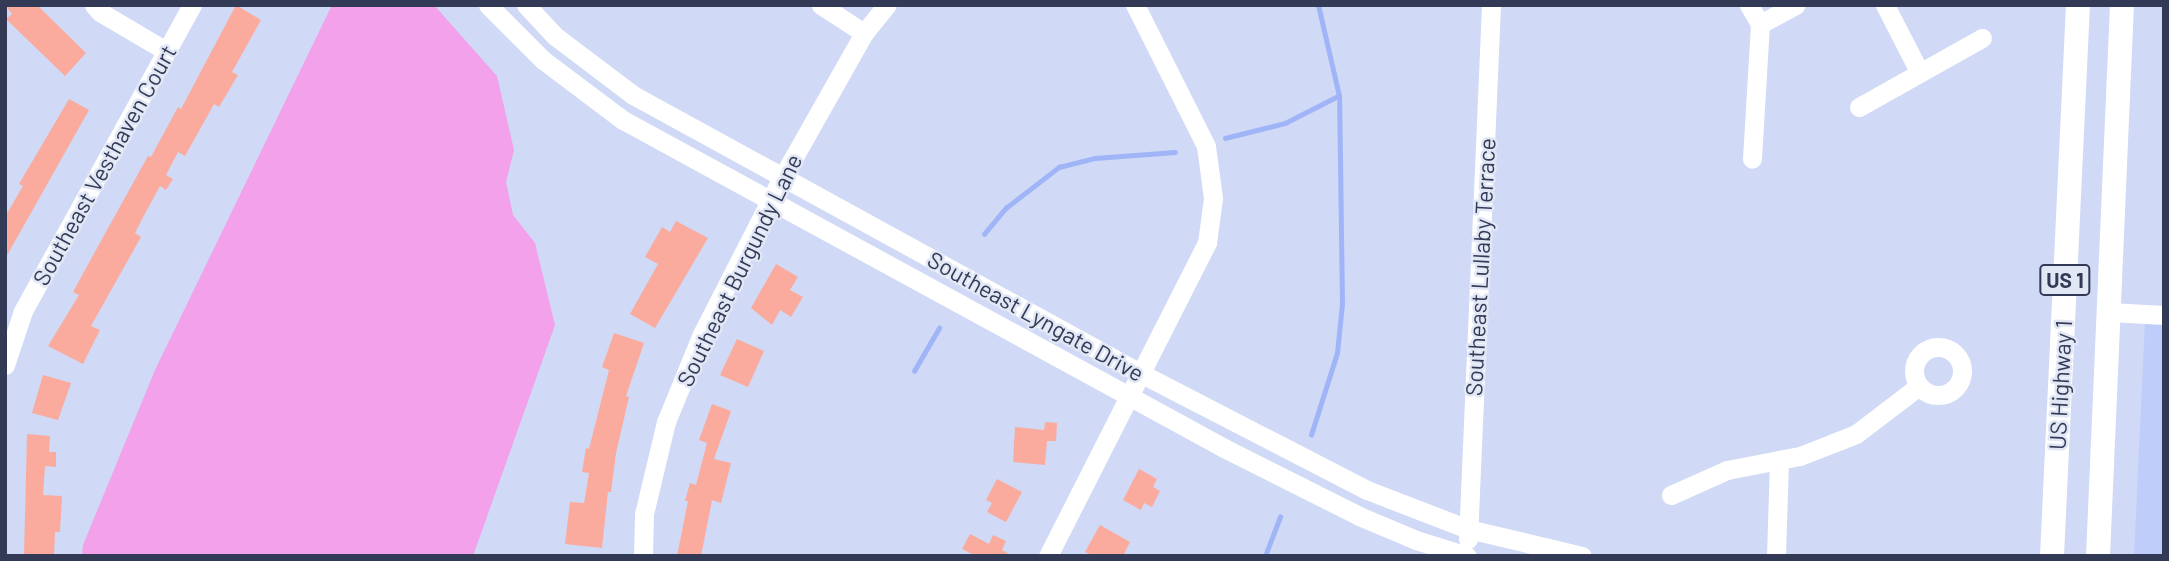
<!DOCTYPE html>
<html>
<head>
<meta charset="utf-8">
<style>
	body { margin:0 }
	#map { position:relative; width:2169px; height:561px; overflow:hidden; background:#d0d9f5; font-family:Barlow,sans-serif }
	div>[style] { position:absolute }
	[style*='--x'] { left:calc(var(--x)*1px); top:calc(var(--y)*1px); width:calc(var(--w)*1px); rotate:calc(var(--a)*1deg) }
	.built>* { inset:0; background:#becdfa }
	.green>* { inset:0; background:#f2a1ea }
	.stream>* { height:4.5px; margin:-2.25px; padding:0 2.25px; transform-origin:2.25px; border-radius:2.25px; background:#a0b5f7 }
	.building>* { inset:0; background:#fbab9d }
	.minor>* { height:19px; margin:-9.5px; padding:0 9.5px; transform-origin:9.5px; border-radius:9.5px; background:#fff }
	.minor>.ring { margin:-9.5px; padding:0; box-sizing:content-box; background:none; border:19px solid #fff; border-radius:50% }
	.major>* { height:24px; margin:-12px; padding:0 12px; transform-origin:12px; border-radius:12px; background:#fff }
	span { translate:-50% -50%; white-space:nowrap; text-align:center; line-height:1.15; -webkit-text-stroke:5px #e2e7f5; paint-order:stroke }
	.shield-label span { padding:2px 5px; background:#e2e7f5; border:2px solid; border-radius:5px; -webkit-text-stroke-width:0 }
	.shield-label { font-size:21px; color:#323a56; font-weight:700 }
	.street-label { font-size:23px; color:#323a56 }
	.frame { position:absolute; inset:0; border:7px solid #323a56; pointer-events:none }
</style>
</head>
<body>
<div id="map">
	<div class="built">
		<i style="clip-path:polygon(2145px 323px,2164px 324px,2164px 556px,2134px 556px)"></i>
	</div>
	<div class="green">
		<i style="clip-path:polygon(332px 5px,434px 5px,497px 76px,514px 150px,506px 182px,513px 215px,535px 243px,555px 325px,473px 556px,82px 556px,83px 545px,155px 370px)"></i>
	</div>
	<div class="stream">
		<i style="--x:1225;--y:138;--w:62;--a:-14"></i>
		<i style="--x:1285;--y:123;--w:59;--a:-27"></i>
		<i style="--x:984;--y:234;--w:35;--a:-50"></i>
		<i style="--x:1007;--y:207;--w:66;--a:-37.6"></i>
		<i style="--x:1059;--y:167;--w:37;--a:-14"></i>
		<i style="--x:1095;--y:158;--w:80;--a:-4.3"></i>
		<i style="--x:914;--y:371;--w:50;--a:-59.8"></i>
		<i style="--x:1311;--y:435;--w:86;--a:-72.4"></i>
		<i style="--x:1337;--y:353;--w:49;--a:-84.2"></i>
		<i style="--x:1342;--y:304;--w:208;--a:-90.8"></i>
		<i style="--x:1339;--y:96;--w:93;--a:-103"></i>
		<i style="--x:1265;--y:556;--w:42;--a:-69"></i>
	</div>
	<div class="building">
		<i style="clip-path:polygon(5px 5px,37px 5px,86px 53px,65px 76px,6px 19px,12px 14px)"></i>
		<i style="clip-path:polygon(236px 5px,261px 20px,232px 72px,238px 75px,219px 107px,214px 104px,185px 156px,178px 152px,166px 175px,173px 179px,166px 190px,160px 186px,141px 221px,135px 233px,141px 237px,91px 326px,100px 330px,83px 364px,48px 346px,79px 295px,73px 292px,91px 259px,148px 156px,151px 157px,178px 107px,181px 109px)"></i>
		<i style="clip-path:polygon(69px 99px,89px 110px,5px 259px,5px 217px,23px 186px,19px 184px)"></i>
		<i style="clip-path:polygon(676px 221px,708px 238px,655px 328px,630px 314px,658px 264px,645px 257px,662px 227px,670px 232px)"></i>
		<i style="clip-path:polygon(776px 264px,798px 277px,790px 290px,803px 297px,791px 317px,780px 310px,772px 325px,751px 308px)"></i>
		<i style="clip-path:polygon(614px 333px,644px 343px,626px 396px,629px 397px,616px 453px,611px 492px,608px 492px,602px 548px,565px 544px,570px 502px,584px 503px,589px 473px,582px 472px,586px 448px,589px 449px,609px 370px,602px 367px)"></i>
		<i style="clip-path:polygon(737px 339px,764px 351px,748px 387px,720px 375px)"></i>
		<i style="clip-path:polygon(43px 375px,71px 383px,58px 420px,32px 413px)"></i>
		<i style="clip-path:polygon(712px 404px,731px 411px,714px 459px,731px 463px,721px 503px,712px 500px,701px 556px,677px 556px,688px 501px,685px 501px,690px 483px,696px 485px,707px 443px,699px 440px)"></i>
		<i style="clip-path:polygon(1045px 422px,1057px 423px,1056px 441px,1047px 441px,1045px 465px,1013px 462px,1015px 427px,1044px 430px)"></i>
		<i style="clip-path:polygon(27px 434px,50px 436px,49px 452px,56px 452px,56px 467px,45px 466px,43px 495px,62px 496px,60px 532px,55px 532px,54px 556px,24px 556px)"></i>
		<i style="clip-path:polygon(1139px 469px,1157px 479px,1153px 487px,1160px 491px,1152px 507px,1144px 503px,1141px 510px,1123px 500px)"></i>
		<i style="clip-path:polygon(997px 479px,1022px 492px,1006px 522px,987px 512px,992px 503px,986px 500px)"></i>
		<i style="clip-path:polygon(1100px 525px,1130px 542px,1123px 556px,1093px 556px,1085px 552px)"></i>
		<i style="clip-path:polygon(970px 534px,989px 544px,993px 535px,1006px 541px,1002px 550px,1012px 556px,976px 556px,962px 549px)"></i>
	</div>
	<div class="minor">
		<i style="--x:94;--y:5;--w:9;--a:49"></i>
		<i style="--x:100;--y:12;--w:77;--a:30.6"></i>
		<i style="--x:488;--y:5;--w:78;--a:45"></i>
		<i style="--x:543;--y:60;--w:100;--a:36.9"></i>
		<i style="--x:623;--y:120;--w:685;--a:28.62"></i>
		<i style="--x:1224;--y:448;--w:151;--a:26.7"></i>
		<i style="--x:1359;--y:516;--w:62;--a:22.8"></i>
		<i style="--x:1416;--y:540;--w:53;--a:17.4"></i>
		<i style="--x:526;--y:5;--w:42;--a:46.9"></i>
		<i style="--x:555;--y:36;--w:98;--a:37.1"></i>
		<i style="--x:633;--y:95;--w:580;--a:28.73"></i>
		<i style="--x:1142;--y:374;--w:253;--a:27.3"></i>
		<i style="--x:1367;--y:490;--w:108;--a:21.1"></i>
		<i style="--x:1468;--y:529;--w:117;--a:13.3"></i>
		<i style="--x:821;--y:5;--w:51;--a:33.1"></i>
		<i style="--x:1749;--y:5;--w:22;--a:60"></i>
		<i style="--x:1760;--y:24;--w:135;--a:93.4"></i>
		<i style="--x:1885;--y:5;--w:76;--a:62.8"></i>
		<i style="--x:1760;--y:24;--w:40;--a:-28"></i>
		<i style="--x:1859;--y:107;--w:141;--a:-29.3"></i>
		<i style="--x:2109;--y:312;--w:55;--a:3.1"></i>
		<i class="ring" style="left:1914px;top:347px;width:29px;height:29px"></i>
		<i style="--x:5;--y:365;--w:57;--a:-71.6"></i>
		<i style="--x:23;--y:311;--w:350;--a:-61.1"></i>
		<i style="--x:1671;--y:495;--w:61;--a:-24.1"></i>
		<i style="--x:1727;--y:470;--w:74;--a:-10.9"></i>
		<i style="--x:1800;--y:456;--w:60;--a:-21.4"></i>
		<i style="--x:1856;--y:434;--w:79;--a:-37.3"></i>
		<i style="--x:1468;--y:539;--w:534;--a:-87.53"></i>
		<i style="--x:643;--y:556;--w:42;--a:-88.6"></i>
		<i style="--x:644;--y:514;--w:95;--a:-76.6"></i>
		<i style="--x:666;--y:422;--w:95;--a:-67.8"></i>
		<i style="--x:702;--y:334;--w:175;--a:-62.9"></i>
		<i style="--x:782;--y:178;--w:167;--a:-60.5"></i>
		<i style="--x:864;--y:33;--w:36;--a:-51"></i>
		<i style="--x:1048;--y:556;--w:351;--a:-63.1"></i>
		<i style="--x:1207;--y:243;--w:45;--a:-82.4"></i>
		<i style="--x:1213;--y:198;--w:52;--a:-97.7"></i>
		<i style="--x:1206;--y:146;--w:158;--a:-116.7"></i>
		<i style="--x:1776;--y:556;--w:96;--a:-88.2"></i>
	</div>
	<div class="major">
		<i style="--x:2052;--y:556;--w:552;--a:-87.3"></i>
		<i style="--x:2098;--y:556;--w:552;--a:-87.51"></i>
	</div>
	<div class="shield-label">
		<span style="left:2065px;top:280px">US 1</span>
	</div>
	<div class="street-label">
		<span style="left:104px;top:165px;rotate:-61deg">Southeast Vesthaven Court</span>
		<span style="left:1480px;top:267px;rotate:-87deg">Southeast Lullaby Terrace</span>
		<span style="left:739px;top:270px;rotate:-64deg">Southeast Burgundy Lane</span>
		<span style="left:1036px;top:316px;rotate:29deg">Southeast Lyngate Drive</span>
		<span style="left:2060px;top:385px;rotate:-87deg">US Highway 1</span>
	</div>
	<div class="frame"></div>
</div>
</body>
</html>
